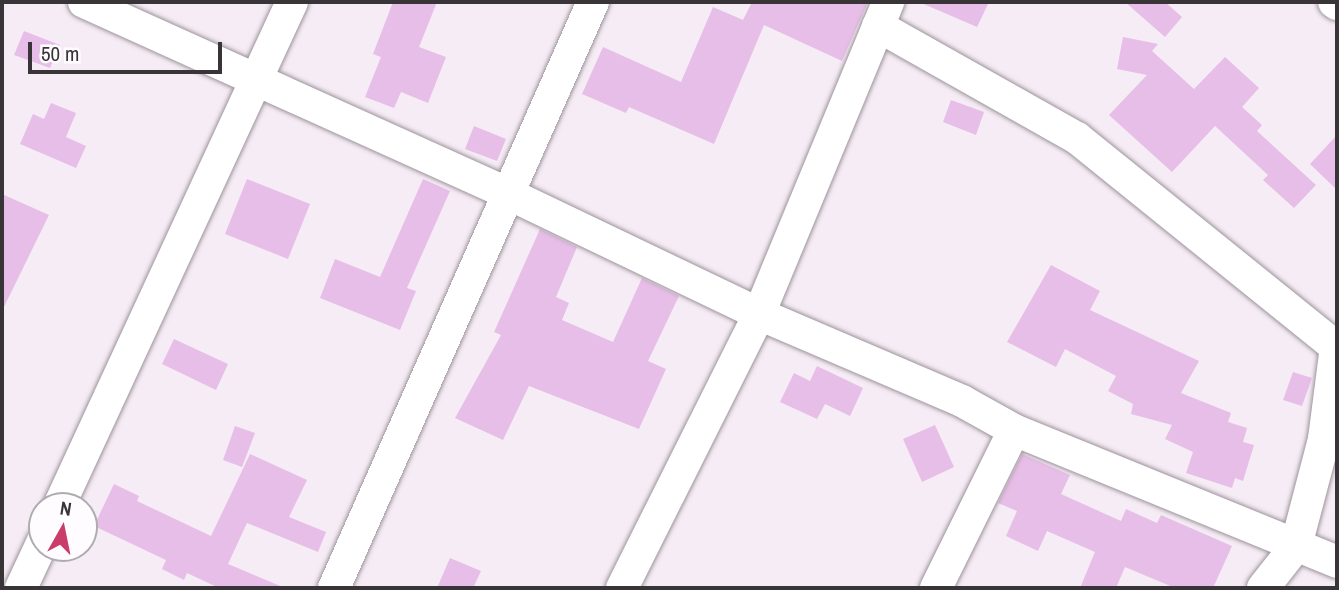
<!DOCTYPE html>
<html>
<head>
<meta charset="utf-8">
<style>
	body { margin:0 }
	#map { position:relative; width:1339px; height:590px; overflow:hidden; background:#f6ecf5; font-family:"Archivo Narrow",sans-serif }
	div>[style] { position:absolute }
	[style*='--x'] { left:calc(var(--x)*1px); top:calc(var(--y)*1px); width:calc(var(--w)*1px); rotate:calc(var(--a)*1deg) }
	.building>* { inset:0; background:#e7bee7 }
	.roads { filter:drop-shadow(0 0 2px #9c939b) drop-shadow(0 0 2px #9c939b) }
	.minor>* { height:32px; margin:-16px; padding:0 16px; transform-origin:16px; border-radius:16px; background:#fff }
	span { translate:-50% -50%; white-space:nowrap; text-align:center; line-height:1.15; -webkit-text-stroke:7px #fefcfe; paint-order:stroke }
	.frame { position:absolute; inset:0; border:4px solid #383438; pointer-events:none }
	.north { position:absolute; left:28px; top:492px; width:70px; height:70px; box-sizing:border-box; background:#fefcfe; border:2px solid #afacaf; border-radius:50%; rotate:9deg; font-size:19px; font-weight:700; line-height:28px; text-align:center; color:#383438 }
	.north::after { content:''; display:block; margin:auto; width:24px; height:32px; background:#ca3d6b; clip-path:polygon(50% 0,100% 100%,50% 72%,0 100%) }
	.scale { position:absolute; left:28px; top:42px; width:194px; height:32px; box-sizing:border-box; border:4px solid #383438; border-top:0; padding-left:9px; font-size:21px; line-height:24px; white-space:nowrap; color:#383438; -webkit-text-stroke:5px #fefcfe; paint-order:stroke }
</style>
</head>
<body>
<div id="map">
	<div class="building">
		<i style="clip-path:polygon(393px 2px,437px 2px,419px 47px,446px 57px,428px 103px,401px 92px,394px 108px,365px 97px,381px 57px,373px 54px)"></i>
		<i style="clip-path:polygon(752px 2px,868px 2px,842px 61px,764px 25px,714px 144px,629px 107px,626px 113px,582px 94px,603px 47px,681px 82px,713px 7px,743px 20px)"></i>
		<i style="clip-path:polygon(919px 2px,989px 2px,977px 27px)"></i>
		<i style="clip-path:polygon(1125px 2px,1165px 2px,1182px 17px,1165px 37px)"></i>
		<i style="clip-path:polygon(24px 31px,60px 45px,50px 68px,14px 55px)"></i>
		<i style="clip-path:polygon(1123px 37px,1158px 44px,1152px 51px,1194px 89px,1225px 57px,1259px 88px,1242px 107px,1262px 125px,1257px 131px,1316px 185px,1294px 208px,1263px 180px,1268px 175px,1215px 126px,1172px 172px,1109px 115px,1147px 75px,1117px 69px)"></i>
		<i style="clip-path:polygon(951px 100px,984px 112px,976px 135px,943px 122px)"></i>
		<i style="clip-path:polygon(51px 103px,76px 113px,66px 137px,86px 146px,76px 168px,20px 144px,33px 114px,44px 119px)"></i>
		<i style="clip-path:polygon(474px 126px,506px 139px,497px 161px,465px 149px)"></i>
		<i style="clip-path:polygon(1337px 135px,1337px 190px,1310px 164px)"></i>
		<i style="clip-path:polygon(247px 179px,310px 204px,288px 259px,225px 234px)"></i>
		<i style="clip-path:polygon(423px 179px,450px 191px,407px 288px,416px 291px,400px 330px,320px 298px,335px 259px,380px 277px)"></i>
		<i style="clip-path:polygon(2px 194px,49px 215px,2px 311px)"></i>
		<i style="clip-path:polygon(540px 229px,577px 247px,556px 297px,569px 303px,562px 320px,613px 342px,642px 278px,679px 296px,648px 361px,666px 369px,639px 429px,529px 386px,503px 440px,455px 418px,501px 335px,494px 332px)"></i>
		<i style="clip-path:polygon(1051px 265px,1100px 291px,1090px 310px,1199px 361px,1181px 393px,1231px 413px,1228px 422px,1247px 428px,1243px 442px,1254px 445px,1243px 481px,1235px 478px,1232px 488px,1186px 473px,1193px 452px,1165px 439px,1172px 425px,1131px 414px,1133px 404px,1108px 391px,1116px 376px,1065px 349px,1056px 367px,1007px 342px)"></i>
		<i style="clip-path:polygon(174px 339px,228px 364px,216px 390px,162px 364px)"></i>
		<i style="clip-path:polygon(817px 366px,863px 388px,850px 416px,825px 404px,817px 419px,780px 402px,794px 373px,810px 381px)"></i>
		<i style="clip-path:polygon(1293px 372px,1312px 378px,1302px 406px,1283px 400px)"></i>
		<i style="clip-path:polygon(935px 425px,954px 467px,922px 482px,903px 439px)"></i>
		<i style="clip-path:polygon(235px 426px,255px 433px,242px 467px,223px 460px)"></i>
		<i style="clip-path:polygon(250px 454px,307px 480px,289px 517px,326px 532px,318px 552px,247px 523px,228px 564px,285px 588px,219px 588px,187px 573px,184px 580px,162px 569px,166px 560px,94px 526px,114px 484px,139px 496px,137px 501px,211px 536px)"></i>
		<i style="clip-path:polygon(1022px 454px,1070px 475px,1061px 494px,1121px 521px,1126px 509px,1157px 523px,1161px 515px,1232px 546px,1213px 588px,1175px 588px,1125px 567px,1116px 588px,1080px 588px,1095px 552px,1047px 531px,1038px 551px,1006px 536px,1017px 511px,998px 503px)"></i>
		<i style="clip-path:polygon(450px 558px,481px 571px,473px 588px,437px 588px)"></i>
	</div>
	<div class="roads">
		<div class="minor">
			<i style="--x:84;--y:2;--w:469;--a:24.3"></i>
			<i style="--x:511;--y:195;--w:275;--a:25.6"></i>
			<i style="--x:759;--y:314;--w:221;--a:23.2"></i>
			<i style="--x:962;--y:401;--w:60;--a:29.1"></i>
			<i style="--x:1014;--y:430;--w:349;--a:22.2"></i>
			<i style="--x:1334;--y:2;--w:4;--a:34"></i>
			<i style="--x:878;--y:26;--w:228;--a:29.4"></i>
			<i style="--x:1077;--y:138;--w:334;--a:38.9"></i>
			<i style="--x:59;--y:506;--w:555;--a:-65.19"></i>
			<i style="--x:21;--y:588;--w:50;--a:-65"></i>
			<i style="--x:334;--y:588;--w:641;--a:-66.16"></i>
			<i style="--x:622;--y:588;--w:306;--a:-63.4"></i>
			<i style="--x:759;--y:314;--w:338;--a:-67.5"></i>
			<i style="--x:936;--y:588;--w:176;--a:-63.7"></i>
			<i style="--x:1263;--y:588;--w:53;--a:-51.8"></i>
			<i style="--x:1296;--y:546;--w:111;--a:-75.3"></i>
			<i style="--x:1324;--y:439;--w:94;--a:-82.6"></i>
		</div>
	</div>
	<div class="frame"></div>
	<div class="north">N</div>
	<div class="scale">50 m</div>
</div>
</body>
</html>
